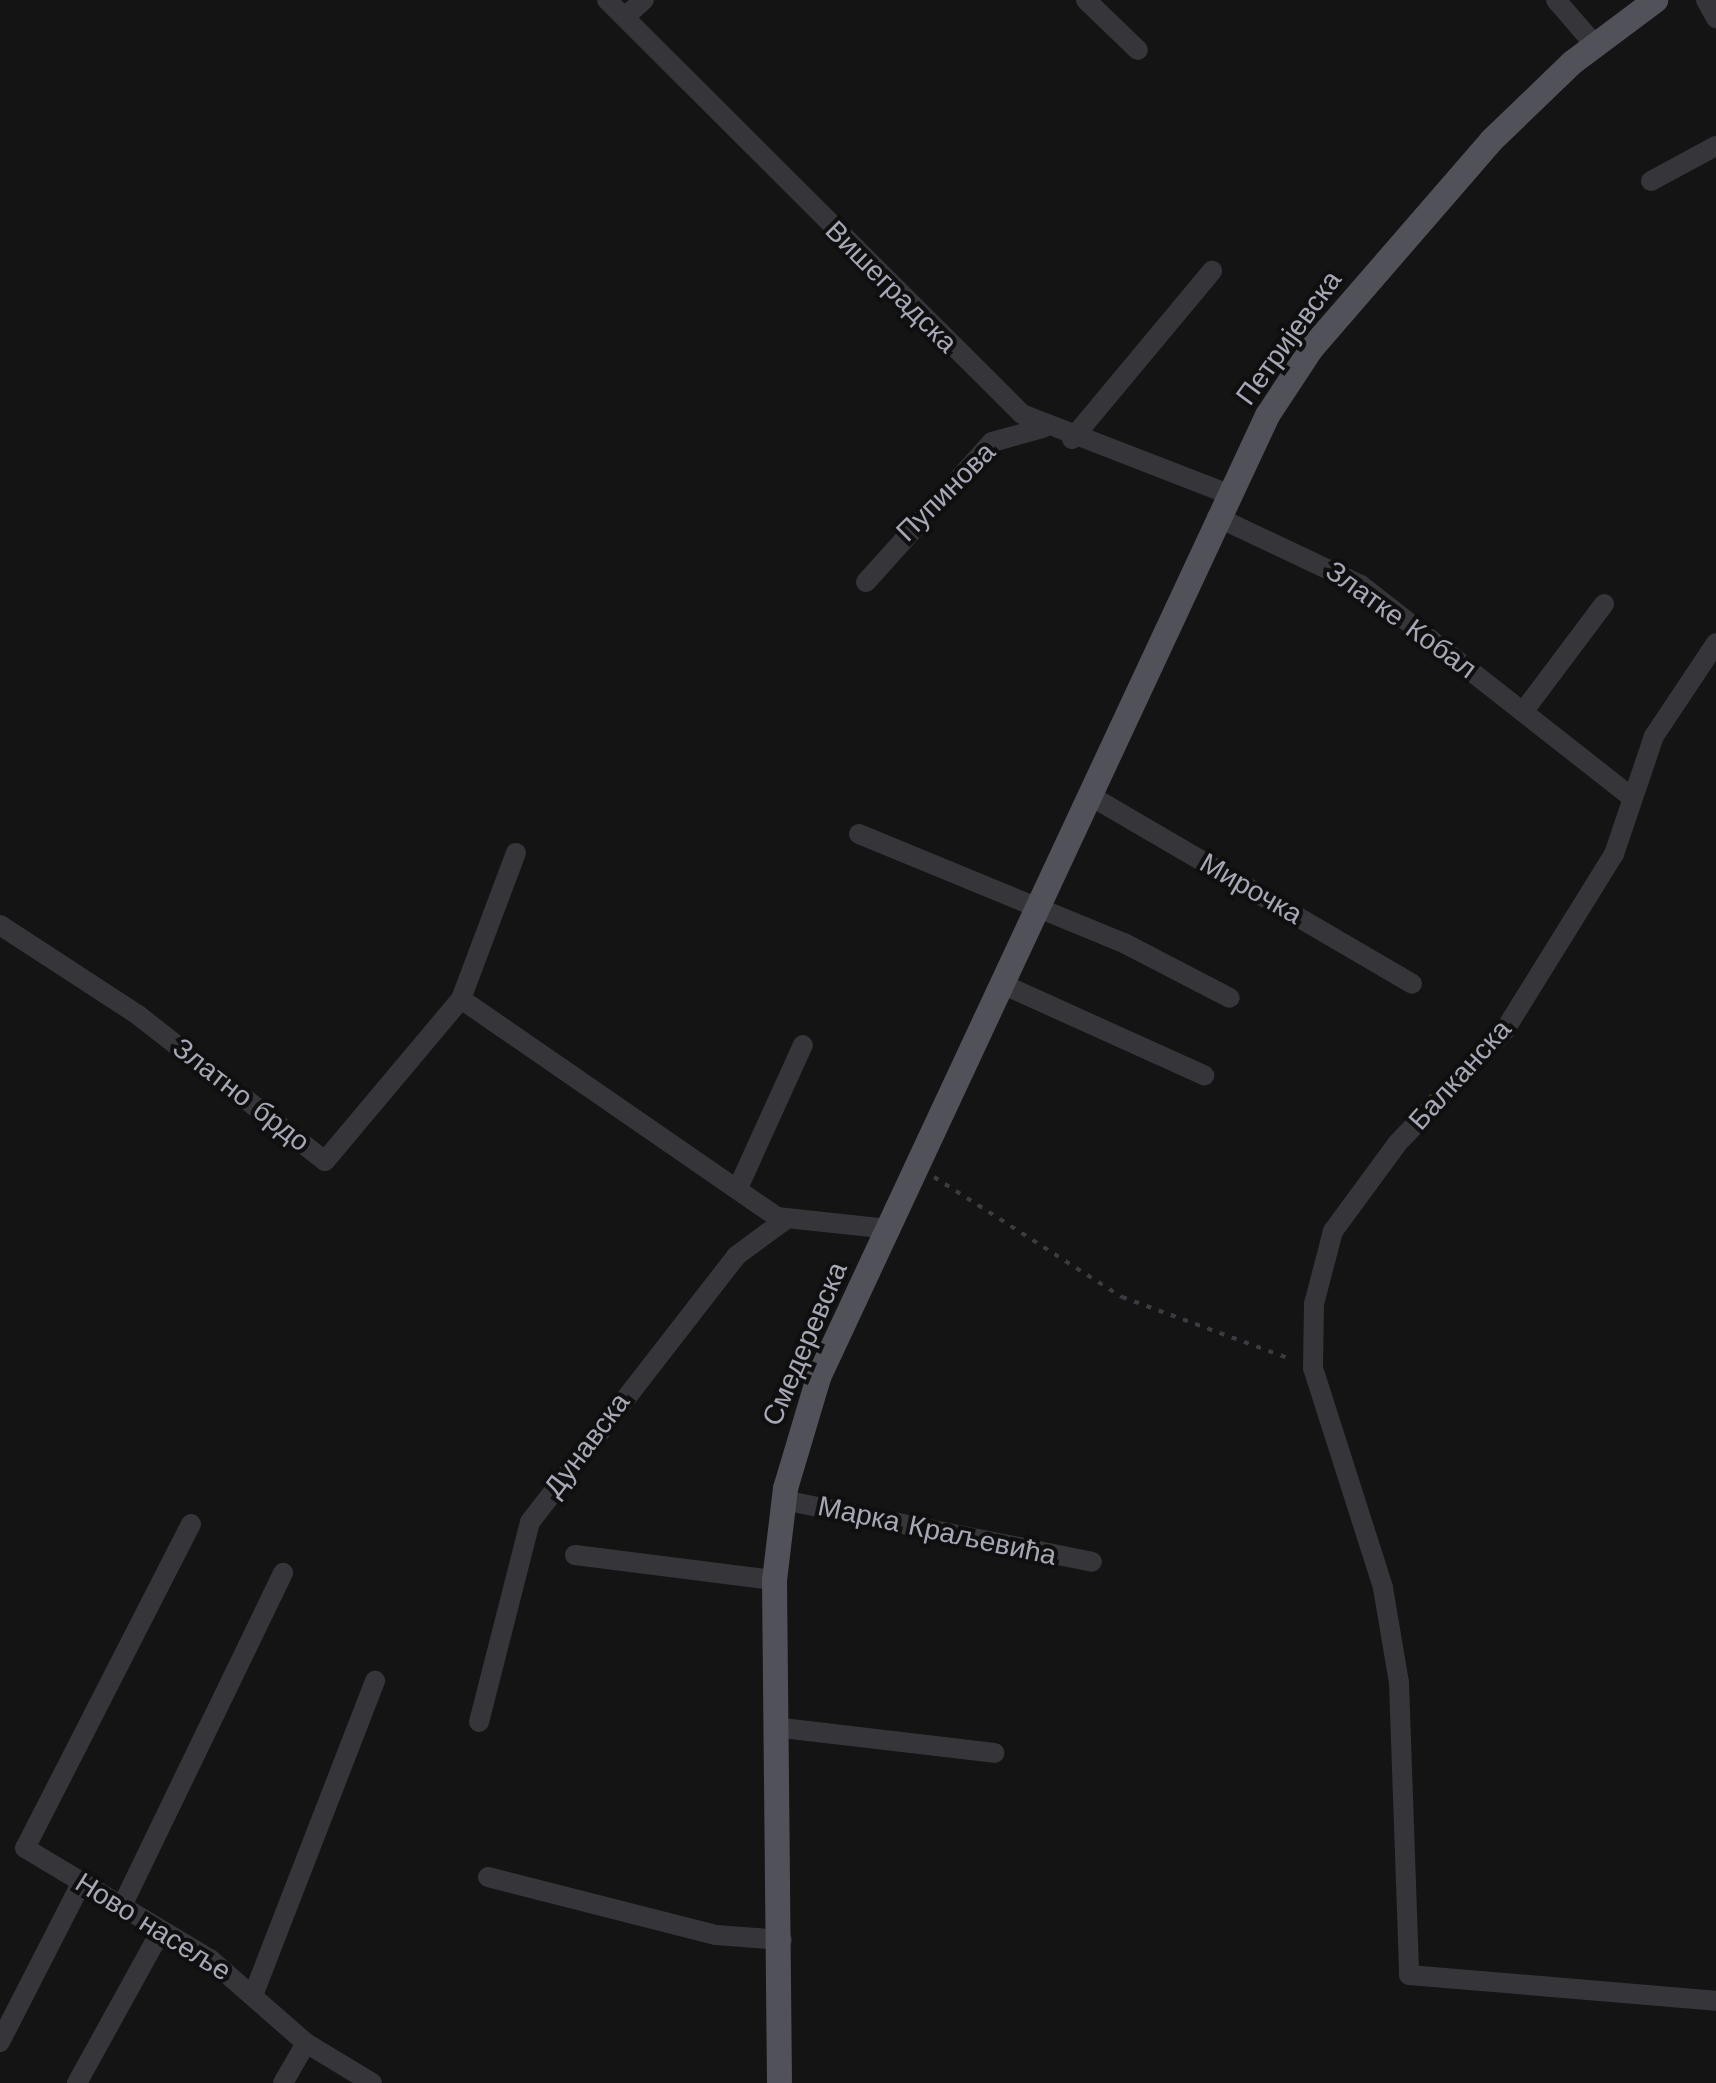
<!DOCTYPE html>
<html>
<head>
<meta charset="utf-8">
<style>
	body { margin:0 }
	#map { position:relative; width:1716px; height:2083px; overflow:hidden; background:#141415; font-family:"Work Sans",sans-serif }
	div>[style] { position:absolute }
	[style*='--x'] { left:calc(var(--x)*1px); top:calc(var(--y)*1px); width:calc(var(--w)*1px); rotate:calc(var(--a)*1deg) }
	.path>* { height:4px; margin-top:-2px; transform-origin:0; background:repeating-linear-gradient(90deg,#3b3c41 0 5px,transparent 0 13px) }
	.minor>* { height:20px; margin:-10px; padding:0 10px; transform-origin:10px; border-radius:10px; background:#35353a }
	.major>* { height:25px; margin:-12.5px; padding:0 12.5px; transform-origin:12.5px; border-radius:12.5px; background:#515159 }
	span { translate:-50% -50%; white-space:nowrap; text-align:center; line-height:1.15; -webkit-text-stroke:8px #0f0f10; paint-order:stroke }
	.street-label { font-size:28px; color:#a6a8b5 }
</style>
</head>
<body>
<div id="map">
	<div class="path">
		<i style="--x:934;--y:1177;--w:223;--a:32.6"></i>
		<i style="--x:1122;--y:1297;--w:182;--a:20.2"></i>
	</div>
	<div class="minor">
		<i style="--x:607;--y:0;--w:586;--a:44.93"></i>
		<i style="--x:1022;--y:414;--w:221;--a:21.2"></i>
		<i style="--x:1086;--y:0;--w:72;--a:43.9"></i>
		<i style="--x:1556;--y:0;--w:58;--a:49.2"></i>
		<i style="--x:1706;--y:0;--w:21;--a:61"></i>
		<i style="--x:626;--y:16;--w:24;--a:-42"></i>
		<i style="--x:1651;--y:181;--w:74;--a:-28.3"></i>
		<i style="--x:1072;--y:439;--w:219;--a:-50.2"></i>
		<i style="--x:1217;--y:517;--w:159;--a:25.3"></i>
		<i style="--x:1361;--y:585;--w:345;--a:38.1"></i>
		<i style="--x:866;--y:582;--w:188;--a:-48"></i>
		<i style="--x:992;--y:442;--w:53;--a:-15.4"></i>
		<i style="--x:1716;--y:643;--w:112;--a:123.7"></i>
		<i style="--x:1654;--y:736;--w:125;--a:108.7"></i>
		<i style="--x:1614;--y:854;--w:207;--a:121.8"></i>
		<i style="--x:1505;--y:1030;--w:157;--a:133.5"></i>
		<i style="--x:1397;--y:1144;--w:108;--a:126.3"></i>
		<i style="--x:1333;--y:1231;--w:75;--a:104.6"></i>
		<i style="--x:1314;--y:1304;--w:64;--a:90.9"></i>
		<i style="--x:1313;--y:1368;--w:231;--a:72.3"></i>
		<i style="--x:1383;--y:1588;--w:96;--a:80.4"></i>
		<i style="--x:1399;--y:1683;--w:292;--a:88"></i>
		<i style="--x:1409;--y:1975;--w:308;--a:4.8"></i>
		<i style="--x:1523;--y:712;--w:135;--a:-53.1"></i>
		<i style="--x:1089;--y:795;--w:374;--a:30.3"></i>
		<i style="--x:859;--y:834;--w:287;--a:22.4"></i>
		<i style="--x:1124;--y:943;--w:119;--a:27.4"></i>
		<i style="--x:0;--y:925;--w:165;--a:33.1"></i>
		<i style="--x:138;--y:1015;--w:237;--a:38"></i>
		<i style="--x:325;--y:1161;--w:212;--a:-50"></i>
		<i style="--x:461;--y:999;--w:156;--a:-69.4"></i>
		<i style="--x:1002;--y:984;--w:222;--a:24.3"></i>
		<i style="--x:461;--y:999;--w:384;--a:34.6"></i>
		<i style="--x:777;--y:1217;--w:114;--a:6.1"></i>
		<i style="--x:738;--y:1188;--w:157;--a:-65.6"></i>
		<i style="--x:783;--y:1500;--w:315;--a:11.3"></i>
		<i style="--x:191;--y:1524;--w:364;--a:117.1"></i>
		<i style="--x:25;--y:1848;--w:216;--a:31"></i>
		<i style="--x:210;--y:1959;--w:128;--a:41.2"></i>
		<i style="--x:306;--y:2043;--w:77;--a:31.2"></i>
		<i style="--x:575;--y:1555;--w:201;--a:7.2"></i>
		<i style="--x:479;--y:1722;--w:206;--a:-75.7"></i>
		<i style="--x:530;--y:1522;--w:336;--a:-52.2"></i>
		<i style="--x:736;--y:1256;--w:61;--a:-36.3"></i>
		<i style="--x:774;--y:1727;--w:222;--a:6.7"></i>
		<i style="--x:488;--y:1877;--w:235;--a:14.3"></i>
		<i style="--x:716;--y:1935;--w:66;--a:4.3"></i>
		<i style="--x:123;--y:1904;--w:368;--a:-64.2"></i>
		<i style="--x:254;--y:1993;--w:335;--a:-68.8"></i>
		<i style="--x:0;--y:2042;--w:180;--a:-62.9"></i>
		<i style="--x:77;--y:2083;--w:174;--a:-61.1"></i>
		<i style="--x:283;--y:2083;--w:46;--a:-60.1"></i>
	</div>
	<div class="major">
		<i style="--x:779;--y:2083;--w:503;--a:-90.57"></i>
		<i style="--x:774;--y:1580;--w:93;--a:-83.2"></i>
		<i style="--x:785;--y:1488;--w:116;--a:-73.4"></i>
		<i style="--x:818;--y:1377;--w:1062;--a:-64.98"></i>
		<i style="--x:1267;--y:415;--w:80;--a:-56.7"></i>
		<i style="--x:1311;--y:348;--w:275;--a:-49.1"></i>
		<i style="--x:1491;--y:140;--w:112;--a:-43.9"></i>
		<i style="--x:1572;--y:62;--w:104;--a:-36.8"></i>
	</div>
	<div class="street-label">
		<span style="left:891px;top:287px;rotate:45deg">Вишеградска</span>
		<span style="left:1289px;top:338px;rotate:-54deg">Петријевска</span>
		<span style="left:946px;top:492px;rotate:-45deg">Пупинова</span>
		<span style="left:1401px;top:620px;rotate:36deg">Златке Кобал</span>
		<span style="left:1251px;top:889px;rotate:30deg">Мирочка</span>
		<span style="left:1460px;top:1075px;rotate:-48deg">Балканска</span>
		<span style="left:241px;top:1095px;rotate:38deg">Златно брдо</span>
		<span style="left:805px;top:1344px;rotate:-67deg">Смедеревска</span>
		<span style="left:587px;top:1445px;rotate:-53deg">Дунавска</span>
		<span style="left:937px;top:1531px;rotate:12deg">Марка Краљевића</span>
		<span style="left:153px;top:1927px;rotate:32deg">Ново насеље</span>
	</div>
</div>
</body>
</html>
